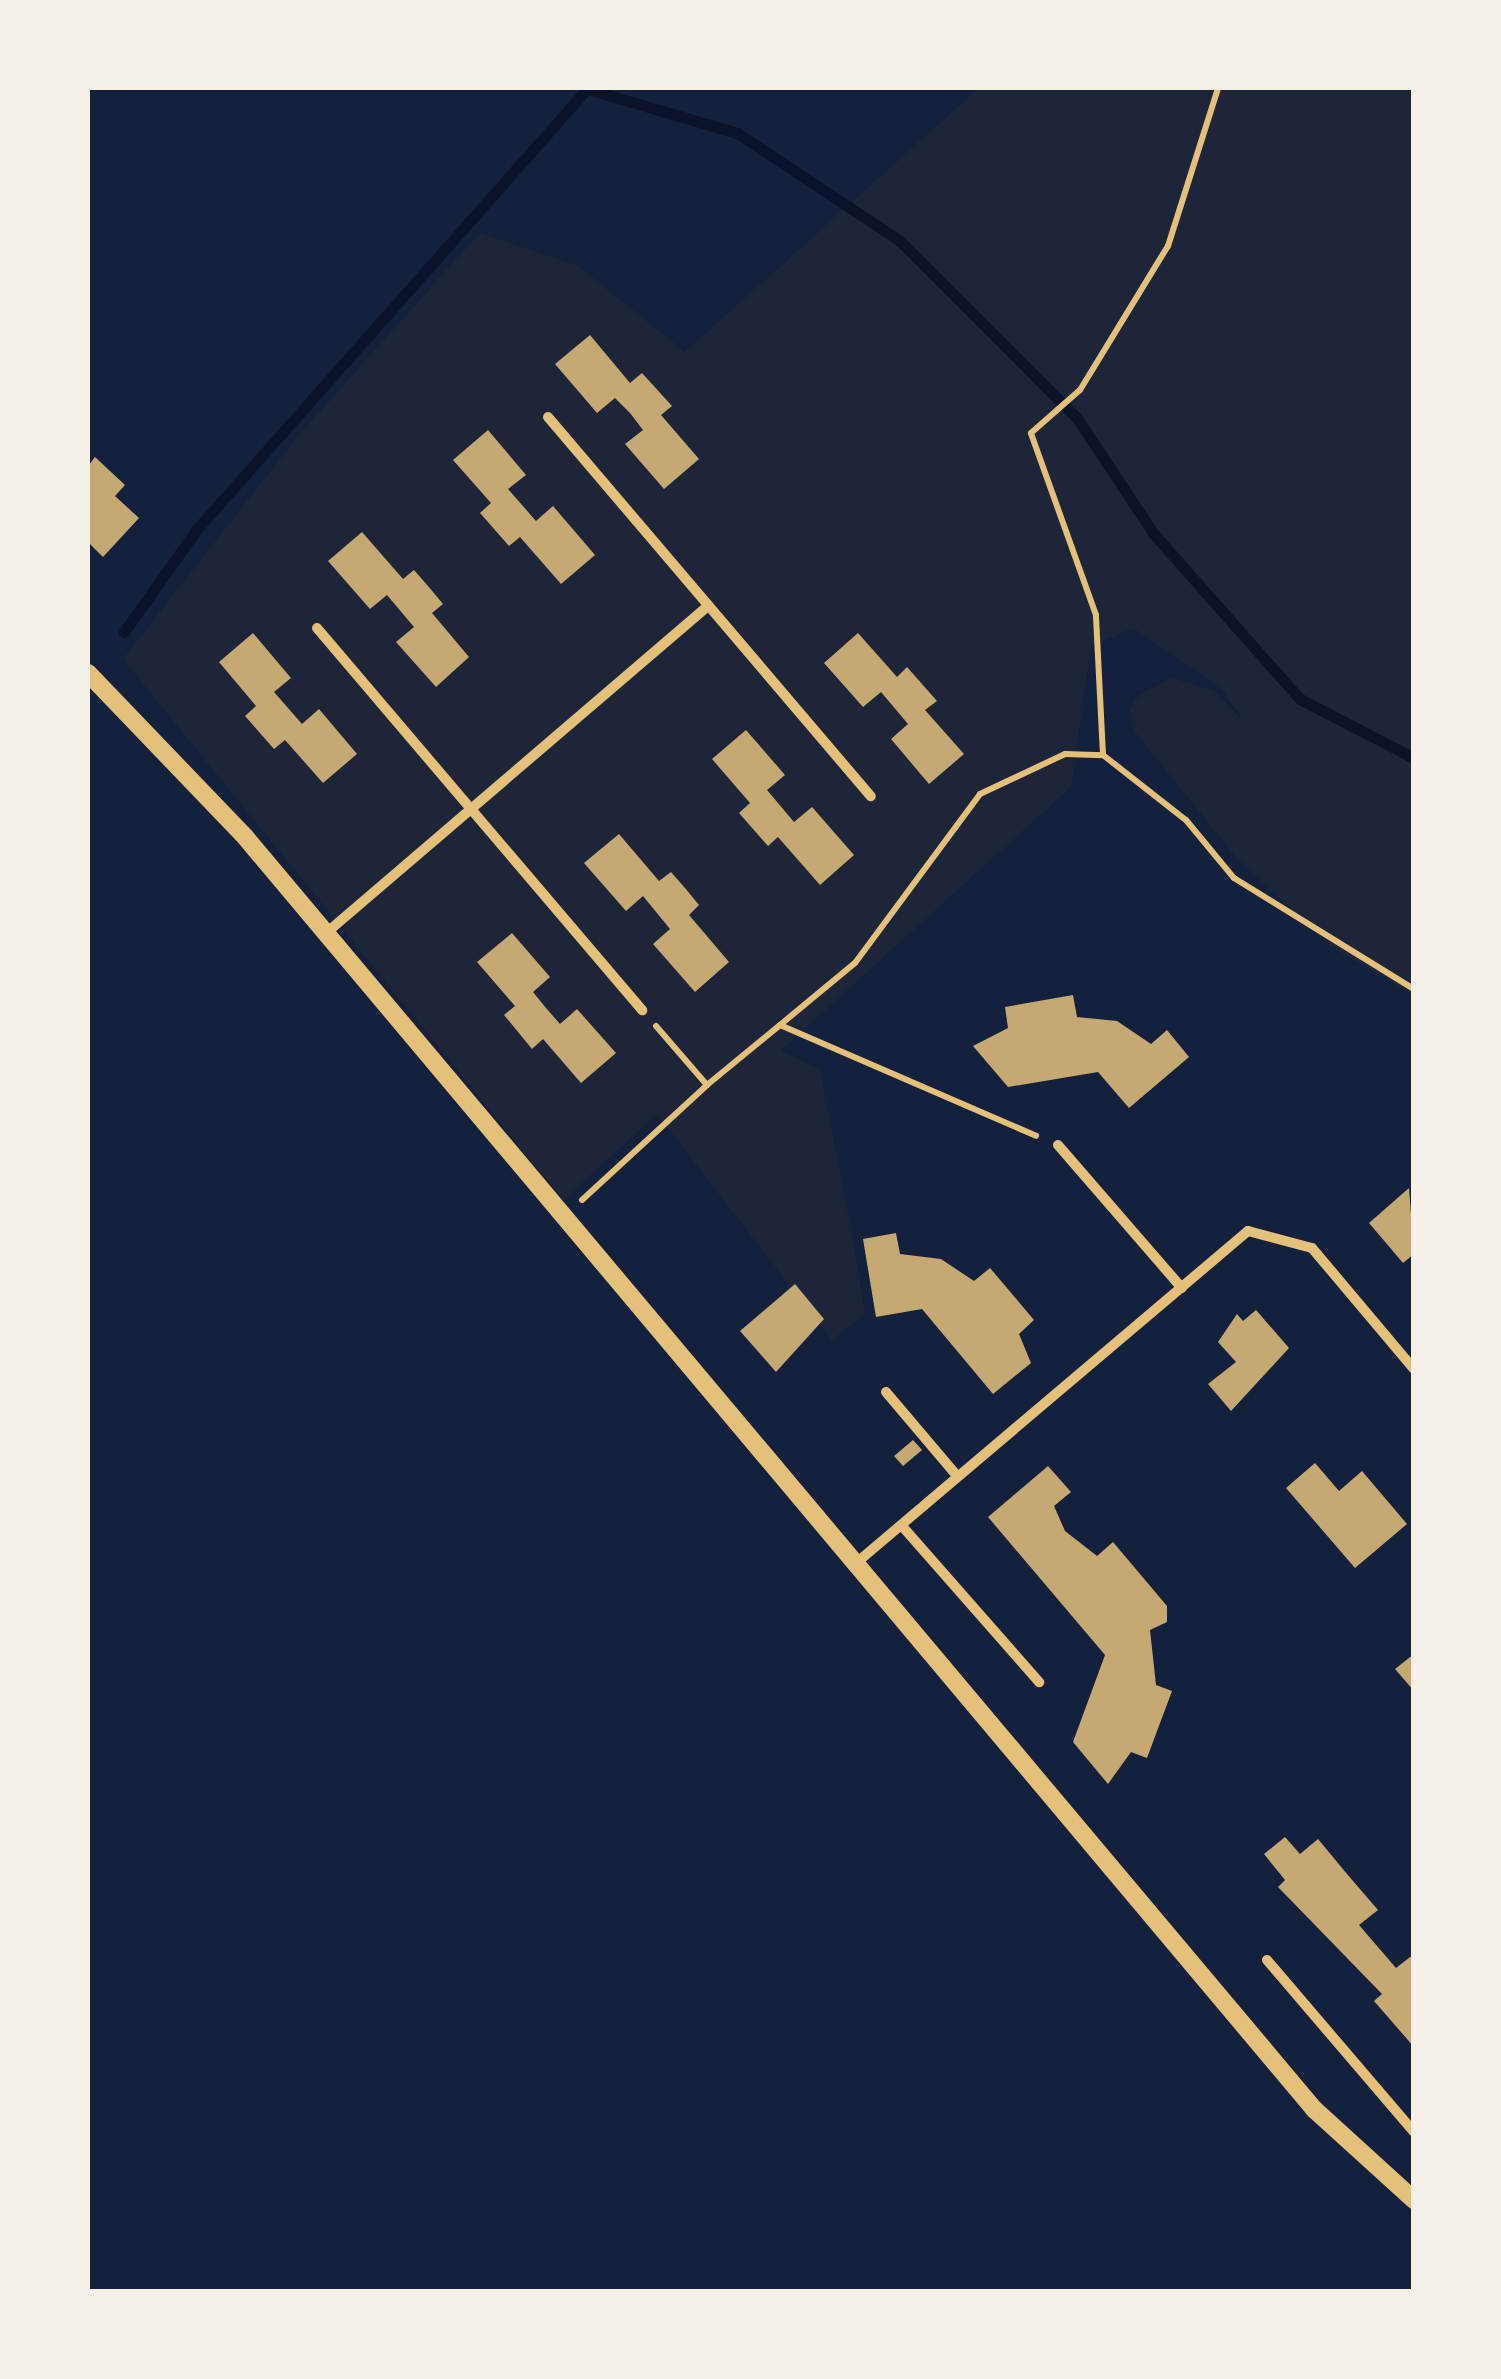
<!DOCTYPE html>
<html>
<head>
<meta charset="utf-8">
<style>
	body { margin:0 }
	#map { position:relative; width:1501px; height:2379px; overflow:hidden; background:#14213d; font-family:Montserrat,sans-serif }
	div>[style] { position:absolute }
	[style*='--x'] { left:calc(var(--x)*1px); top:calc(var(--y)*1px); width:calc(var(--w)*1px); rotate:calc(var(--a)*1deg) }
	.green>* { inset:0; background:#1d2539 }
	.stream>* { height:11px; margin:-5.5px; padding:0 5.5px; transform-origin:5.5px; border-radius:5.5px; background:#0b132b }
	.building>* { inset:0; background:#c6a872 }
	.path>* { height:6px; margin:-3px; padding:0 3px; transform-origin:3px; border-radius:3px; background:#e5c07b }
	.minor>* { height:10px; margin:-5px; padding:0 5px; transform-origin:5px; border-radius:5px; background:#e5c07b }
	.tertiary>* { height:18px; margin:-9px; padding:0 9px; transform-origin:9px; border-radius:9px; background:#e5c07b }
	span { translate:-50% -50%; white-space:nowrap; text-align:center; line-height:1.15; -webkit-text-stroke:8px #f6f1e7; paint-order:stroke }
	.frame { position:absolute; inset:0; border:90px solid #f6f1e7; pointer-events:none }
</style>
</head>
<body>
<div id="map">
	<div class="green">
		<i style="clip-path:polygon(979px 88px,1413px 88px,1413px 994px,1333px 948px,1236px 857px,1135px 732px,1130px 709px,1139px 695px,1173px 678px,1216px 692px,1244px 722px,1222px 689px,1133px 628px,1091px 646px,1071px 787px,781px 1050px,820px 1069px,853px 1240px,865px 1314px,832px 1340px,657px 1114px,563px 1200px,123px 659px,299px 435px,480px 233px,578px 266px,685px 352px)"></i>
	</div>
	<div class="stream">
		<i style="--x:584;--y:88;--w:159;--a:16.4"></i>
		<i style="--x:737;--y:133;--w:196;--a:33.5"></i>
		<i style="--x:900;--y:241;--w:250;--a:45"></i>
		<i style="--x:1077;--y:418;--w:138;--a:56.5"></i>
		<i style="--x:1153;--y:533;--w:222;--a:48.5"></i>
		<i style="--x:1300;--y:699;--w:128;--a:27.4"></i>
		<i style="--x:124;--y:632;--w:126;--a:-54.7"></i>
		<i style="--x:197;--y:529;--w:588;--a:-48.45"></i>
	</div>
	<div class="building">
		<i style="clip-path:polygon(590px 335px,630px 383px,642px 373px,672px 406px,661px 415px,699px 459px,664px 489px,625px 444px,643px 430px,630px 413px,615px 398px,597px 413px,555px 364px)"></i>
		<i style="clip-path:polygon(488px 430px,526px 475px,508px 489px,536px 521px,553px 506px,595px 555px,561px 584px,520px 537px,509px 546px,480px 513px,491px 503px,453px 460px)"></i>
		<i style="clip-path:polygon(95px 457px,125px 485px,115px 496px,139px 518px,103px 557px,88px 542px,88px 466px)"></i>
		<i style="clip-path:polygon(362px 532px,403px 579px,414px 570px,428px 586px,443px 604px,432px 613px,469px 657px,436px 687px,396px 642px,414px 627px,387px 595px,370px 609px,328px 561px)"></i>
		<i style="clip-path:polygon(253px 633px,291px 678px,274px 692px,302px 724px,319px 709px,357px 754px,323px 783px,285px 740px,274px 749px,245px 716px,256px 706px,219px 662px)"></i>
		<i style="clip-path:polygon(858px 633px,897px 677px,907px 667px,937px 701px,925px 710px,964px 754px,929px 784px,891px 739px,908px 724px,881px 692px,863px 707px,824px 663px)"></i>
		<i style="clip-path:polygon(746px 730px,785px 775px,767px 790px,794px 822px,812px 807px,854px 855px,820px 885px,778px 837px,768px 846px,739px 813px,750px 803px,712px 759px)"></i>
		<i style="clip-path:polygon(619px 834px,659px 881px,671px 872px,685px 888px,699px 905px,689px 915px,729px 962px,695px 992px,653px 944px,670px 929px,643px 896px,626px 911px,584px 863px)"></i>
		<i style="clip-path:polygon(512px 933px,550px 977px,533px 992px,546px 1008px,560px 1024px,577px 1009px,616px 1053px,581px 1083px,543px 1039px,532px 1049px,504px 1015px,515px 1006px,477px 962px)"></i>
		<i style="clip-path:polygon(1073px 995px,1077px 1017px,1117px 1021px,1151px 1044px,1167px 1030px,1189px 1057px,1129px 1108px,1098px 1072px,1008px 1087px,973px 1046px,1008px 1028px,1005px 1007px)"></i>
		<i style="clip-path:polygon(1409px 1188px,1414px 1254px,1403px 1263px,1369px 1223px)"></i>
		<i style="clip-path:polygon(896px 1233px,900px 1254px,941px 1259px,974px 1281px,990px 1268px,1034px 1320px,1019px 1334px,1031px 1363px,993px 1394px,922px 1309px,876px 1317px,863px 1239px)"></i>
		<i style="clip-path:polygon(795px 1284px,824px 1319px,776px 1372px,740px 1331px)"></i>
		<i style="clip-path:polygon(1256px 1310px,1289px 1348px,1231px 1411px,1208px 1384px,1236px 1362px,1218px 1342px,1237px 1314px,1243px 1321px)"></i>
		<i style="clip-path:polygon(913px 1440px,922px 1450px,903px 1466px,894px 1456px)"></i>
		<i style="clip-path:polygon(1315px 1463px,1339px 1491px,1362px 1471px,1407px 1524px,1355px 1568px,1286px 1488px)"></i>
		<i style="clip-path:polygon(1048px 1466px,1071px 1492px,1054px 1506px,1065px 1531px,1097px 1556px,1113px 1542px,1167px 1606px,1167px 1622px,1150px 1630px,1156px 1685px,1172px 1691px,1147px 1758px,1131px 1752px,1108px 1784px,1073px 1742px,1105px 1655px,988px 1517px)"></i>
		<i style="clip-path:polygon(1414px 1654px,1414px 1691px,1395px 1669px)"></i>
		<i style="clip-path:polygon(1285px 1837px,1300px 1854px,1318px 1839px,1347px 1874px,1378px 1910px,1359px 1925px,1396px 1968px,1414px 1954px,1414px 2047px,1374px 2001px,1382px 1994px,1278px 1887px,1285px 1880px,1264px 1854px)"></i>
	</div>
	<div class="path">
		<i style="--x:1103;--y:755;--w:140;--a:-92.9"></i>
		<i style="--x:1096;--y:615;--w:193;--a:-109.7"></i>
		<i style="--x:1031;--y:433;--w:65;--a:-41.3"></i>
		<i style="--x:1080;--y:390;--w:169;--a:-58.6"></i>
		<i style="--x:1168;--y:246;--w:166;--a:-72.4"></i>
		<i style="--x:780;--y:1025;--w:97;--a:-39.6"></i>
		<i style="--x:855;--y:963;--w:210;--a:-53.5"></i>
		<i style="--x:980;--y:794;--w:94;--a:-25.2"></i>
		<i style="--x:1065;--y:754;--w:38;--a:2"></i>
		<i style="--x:1103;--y:755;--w:105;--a:38.1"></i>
		<i style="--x:1186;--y:820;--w:75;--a:50.4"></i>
		<i style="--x:1234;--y:878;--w:211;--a:31.7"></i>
		<i style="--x:656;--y:1026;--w:78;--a:49.2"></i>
		<i style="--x:707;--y:1085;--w:94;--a:-39.4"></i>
		<i style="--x:780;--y:1025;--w:279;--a:23.4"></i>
		<i style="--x:582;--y:1200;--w:170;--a:-42.6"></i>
	</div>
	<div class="minor">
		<i style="--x:548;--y:417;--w:498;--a:49.6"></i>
		<i style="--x:317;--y:628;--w:502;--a:49.61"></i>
		<i style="--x:325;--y:934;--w:504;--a:-40.58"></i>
		<i style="--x:1058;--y:1145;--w:189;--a:49.1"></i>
		<i style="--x:886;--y:1392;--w:111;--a:49.7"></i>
		<i style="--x:902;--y:1526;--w:208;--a:48.7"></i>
		<i style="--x:855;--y:1564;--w:515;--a:-40.28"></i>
		<i style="--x:1248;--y:1231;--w:66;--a:14.9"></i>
		<i style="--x:1312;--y:1248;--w:158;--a:49.9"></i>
		<i style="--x:1267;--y:1960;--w:226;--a:49.5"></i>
	</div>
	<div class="tertiary">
		<i style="--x:88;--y:673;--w:228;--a:46.2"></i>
		<i style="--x:246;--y:838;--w:1662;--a:49.96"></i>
		<i style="--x:1315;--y:2110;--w:134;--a:42.3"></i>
	</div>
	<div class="frame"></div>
</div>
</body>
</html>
